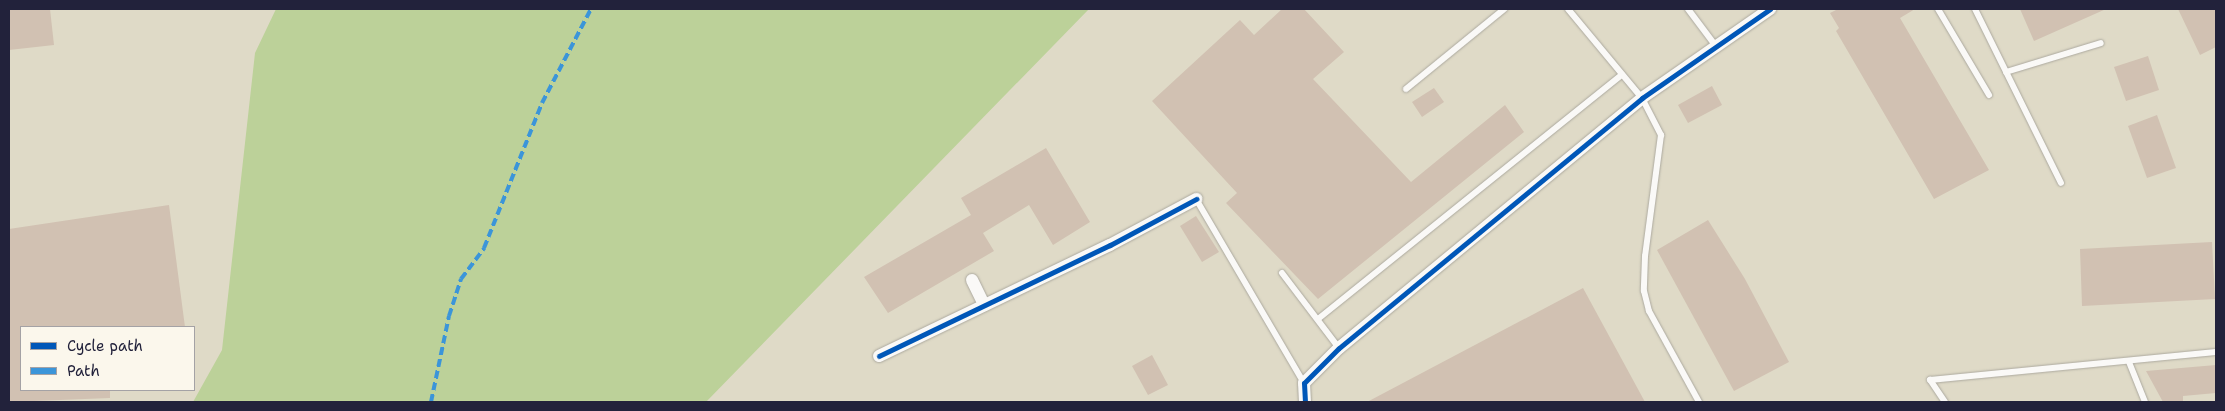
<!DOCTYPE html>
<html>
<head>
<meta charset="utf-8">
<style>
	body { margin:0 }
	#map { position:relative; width:2225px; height:411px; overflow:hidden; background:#dfdac7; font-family:"Shantell Sans",sans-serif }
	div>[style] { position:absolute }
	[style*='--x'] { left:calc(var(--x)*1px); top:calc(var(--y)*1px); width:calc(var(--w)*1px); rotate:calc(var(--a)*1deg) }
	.green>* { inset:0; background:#bcd199 }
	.building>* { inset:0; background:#d1c1b2 }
	.roads { filter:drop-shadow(0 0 1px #aca99f) drop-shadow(0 0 1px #aca99f) }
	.service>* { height:6px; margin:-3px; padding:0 3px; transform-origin:3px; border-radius:3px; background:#faf9f7 }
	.minor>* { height:12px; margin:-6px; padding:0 6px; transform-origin:6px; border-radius:6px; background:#faf9f7 }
	.quiet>* { height:4px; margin-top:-2px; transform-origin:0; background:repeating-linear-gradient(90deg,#3b95d9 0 8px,transparent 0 12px) }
	.cycleway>* { height:5px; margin:-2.5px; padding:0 2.5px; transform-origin:2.5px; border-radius:2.5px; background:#0057b8 }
	span { translate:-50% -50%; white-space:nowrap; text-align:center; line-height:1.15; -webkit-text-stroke:4px #fbf7ec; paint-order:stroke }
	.frame { position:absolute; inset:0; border:10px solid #22223b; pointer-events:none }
	.legend { position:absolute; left:20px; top:326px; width:175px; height:65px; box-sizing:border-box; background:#fbf7ec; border:1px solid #a4a2a5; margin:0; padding:6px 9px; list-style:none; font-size:15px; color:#22223b }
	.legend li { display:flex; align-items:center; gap:10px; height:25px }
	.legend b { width:25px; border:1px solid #a4a2a5 }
</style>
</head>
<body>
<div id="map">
	<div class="green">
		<i style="clip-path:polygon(276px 9px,1089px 9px,706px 402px,193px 402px,222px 350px,255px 53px)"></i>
	</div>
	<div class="building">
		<i style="clip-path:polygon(9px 9px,50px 9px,54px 45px,9px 50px)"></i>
		<i style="clip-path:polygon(1282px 9px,1304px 9px,1344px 52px,1313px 79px,1411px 182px,1505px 105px,1524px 132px,1318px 299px,1226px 203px,1237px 193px,1152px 101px,1240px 20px,1254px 35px)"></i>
		<i style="clip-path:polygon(1838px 9px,1915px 9px,1900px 18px,1989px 170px,1934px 199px,1836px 31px,1839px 28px,1830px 13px)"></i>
		<i style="clip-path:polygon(2020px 9px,2106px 9px,2034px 41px)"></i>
		<i style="clip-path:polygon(2178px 9px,2216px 9px,2216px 47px,2200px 55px)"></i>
		<i style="clip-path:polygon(2148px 56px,2159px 90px,2126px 101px,2114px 67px)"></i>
		<i style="clip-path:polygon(1712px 86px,1722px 105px,1688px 123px,1678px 105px)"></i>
		<i style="clip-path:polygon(1434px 88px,1444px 102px,1422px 117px,1412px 102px)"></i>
		<i style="clip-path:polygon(2157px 115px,2176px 168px,2147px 178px,2128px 126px)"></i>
		<i style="clip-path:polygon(1046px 148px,1090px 222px,1053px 245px,1029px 205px,983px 233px,994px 251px,888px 313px,864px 277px,971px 215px,961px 198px)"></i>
		<i style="clip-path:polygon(169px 205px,185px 327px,21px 327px,21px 390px,110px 390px,110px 398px,9px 402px,9px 229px)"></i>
		<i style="clip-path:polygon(1196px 216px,1219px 252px,1202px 262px,1180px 226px)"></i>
		<i style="clip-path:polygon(1708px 220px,1745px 279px,1789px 362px,1734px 391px,1657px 250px)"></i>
		<i style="clip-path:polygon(2212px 242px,2215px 299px,2082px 306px,2080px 249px)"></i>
		<i style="clip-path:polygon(1583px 288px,1645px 402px,1367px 402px)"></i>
		<i style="clip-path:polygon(1152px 355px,1168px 385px,1148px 395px,1132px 366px)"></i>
		<i style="clip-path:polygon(2216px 365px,2216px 393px,2183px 396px,2183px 402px,2163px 402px,2146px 371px)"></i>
	</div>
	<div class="roads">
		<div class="service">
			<i style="--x:1568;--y:9;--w:116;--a:50.3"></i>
			<i style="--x:1642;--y:98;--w:42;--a:62.8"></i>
			<i style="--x:1661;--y:135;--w:122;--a:97.5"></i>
			<i style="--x:1645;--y:256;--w:35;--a:92"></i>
			<i style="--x:1644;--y:291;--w:21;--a:76"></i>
			<i style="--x:1649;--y:311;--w:104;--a:61.2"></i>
			<i style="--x:1688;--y:9;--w:45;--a:53.1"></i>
			<i style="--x:1938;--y:9;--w:100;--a:59.3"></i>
			<i style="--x:1975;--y:9;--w:194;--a:63.7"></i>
			<i style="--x:2006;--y:72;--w:99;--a:-17"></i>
			<i style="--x:1406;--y:89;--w:127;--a:-39.2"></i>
			<i style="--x:1196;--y:199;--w:213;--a:59.6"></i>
			<i style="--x:1282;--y:273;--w:94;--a:52.8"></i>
			<i style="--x:1318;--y:319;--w:390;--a:-38.8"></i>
			<i style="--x:2129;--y:362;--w:43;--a:68.2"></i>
			<i style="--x:1945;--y:402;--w:27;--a:-124"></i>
			<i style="--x:1930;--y:380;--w:287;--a:-5.6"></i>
		</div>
		<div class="minor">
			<i style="--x:972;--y:280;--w:28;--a:64"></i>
			<i style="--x:879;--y:356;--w:256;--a:-25.7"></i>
			<i style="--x:1110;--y:245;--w:98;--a:-28.1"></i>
			<i style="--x:1305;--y:402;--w:19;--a:-93"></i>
			<i style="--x:1304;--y:383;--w:49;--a:-45"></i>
			<i style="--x:1339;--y:348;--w:393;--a:-39.5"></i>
			<i style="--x:1642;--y:98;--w:156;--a:-34.8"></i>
		</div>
	</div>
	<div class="quiet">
		<i style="--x:431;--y:402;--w:88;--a:-78.2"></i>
		<i style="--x:449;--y:316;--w:39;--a:-72"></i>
		<i style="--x:461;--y:279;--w:39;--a:-53"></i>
		<i style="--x:484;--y:248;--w:156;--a:-68.2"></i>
		<i style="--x:542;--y:103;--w:106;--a:-62.5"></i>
	</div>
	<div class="cycleway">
		<i style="--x:879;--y:356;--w:256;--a:-25.7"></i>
		<i style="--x:1110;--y:245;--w:98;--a:-28.1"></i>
		<i style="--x:1305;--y:402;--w:19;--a:-93"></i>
		<i style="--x:1304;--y:383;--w:49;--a:-45"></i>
		<i style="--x:1339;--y:348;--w:393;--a:-39.5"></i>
		<i style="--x:1642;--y:98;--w:156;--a:-34.8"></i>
	</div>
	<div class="frame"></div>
	<ul class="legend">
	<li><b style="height:6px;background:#0057b8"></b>Cycle path</li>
	<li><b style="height:6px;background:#3b95d9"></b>Path</li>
	</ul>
</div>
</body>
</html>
